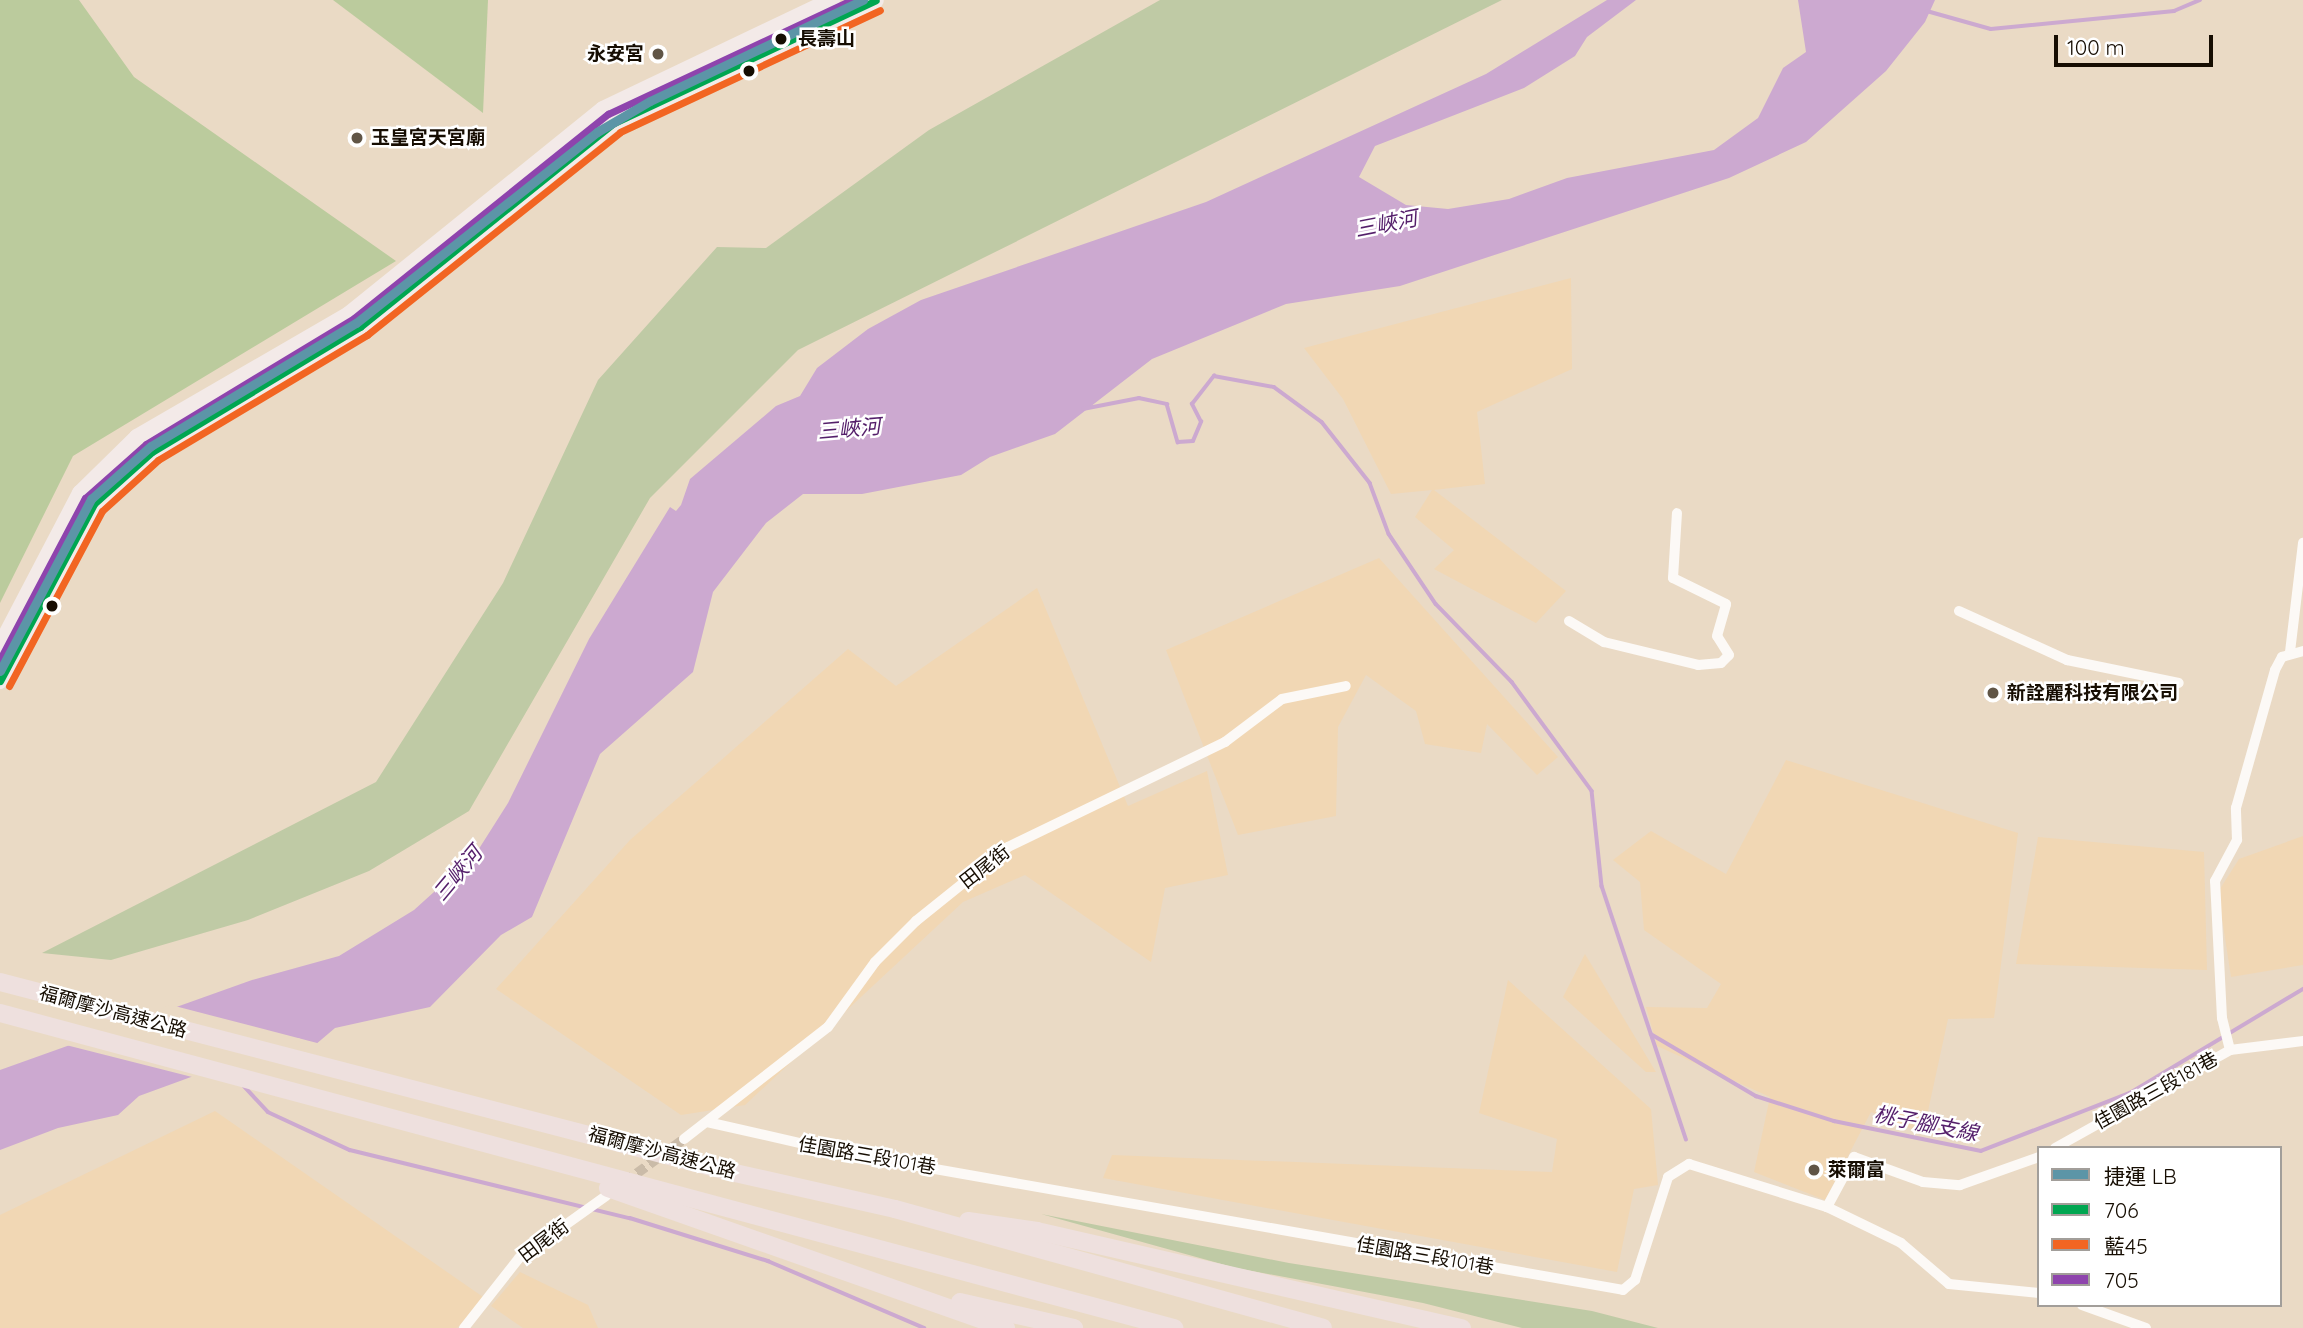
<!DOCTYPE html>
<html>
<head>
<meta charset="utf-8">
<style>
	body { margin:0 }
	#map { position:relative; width:2303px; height:1328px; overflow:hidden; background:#eadac5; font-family:Quicksand,"Noto Sans TC",sans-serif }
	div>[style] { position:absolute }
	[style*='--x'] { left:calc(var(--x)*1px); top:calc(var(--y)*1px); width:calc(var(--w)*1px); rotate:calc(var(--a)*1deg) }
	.built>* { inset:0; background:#f1d7b4 }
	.green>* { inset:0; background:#bfcaa5 }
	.forest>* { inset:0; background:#bbcb9d }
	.water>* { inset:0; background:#cca9d0 }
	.pier>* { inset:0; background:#eadac5 }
	.stream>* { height:3.5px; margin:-1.75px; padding:0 1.75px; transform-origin:1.75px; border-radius:1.75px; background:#cca9d0 }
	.street-tunnel>* { height:10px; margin-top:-5px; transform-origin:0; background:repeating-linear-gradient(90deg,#cabba8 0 10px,transparent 0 15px) }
	.street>* { height:10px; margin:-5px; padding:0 5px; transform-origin:5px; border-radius:5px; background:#fcf9f6 }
	.primary>* { height:16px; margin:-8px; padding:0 8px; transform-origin:8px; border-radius:8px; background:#f3eae8 }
	.highway>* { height:18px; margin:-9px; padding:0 9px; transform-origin:9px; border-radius:9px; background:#eee0de }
	.bus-1>* { height:7px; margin:-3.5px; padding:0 3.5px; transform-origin:3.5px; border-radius:3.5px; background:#00a651 }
	.bus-2>* { height:7px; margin:-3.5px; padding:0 3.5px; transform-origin:3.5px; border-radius:3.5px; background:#f26522 }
	.bus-3>* { height:7px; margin:-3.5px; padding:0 3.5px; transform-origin:3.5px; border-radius:3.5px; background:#8e44ad }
	.metro-1>* { height:9px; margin:-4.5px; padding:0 4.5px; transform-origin:4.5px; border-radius:4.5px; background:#5c95a7 }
	.dots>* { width:19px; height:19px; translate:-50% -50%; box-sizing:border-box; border:4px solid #fff; border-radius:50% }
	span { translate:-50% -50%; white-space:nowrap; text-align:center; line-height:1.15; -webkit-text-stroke:5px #fff; paint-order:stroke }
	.stop-label { font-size:19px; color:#160d02; font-weight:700 }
	.left { translate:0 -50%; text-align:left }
	.poi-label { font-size:19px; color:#160d02; font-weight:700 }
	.right { translate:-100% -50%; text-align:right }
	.street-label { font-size:19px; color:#160d02 }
	.water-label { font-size:21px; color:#541e6a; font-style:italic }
	.legend { position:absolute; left:2037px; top:1146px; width:245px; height:161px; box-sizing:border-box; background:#fff; border:2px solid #a29e9a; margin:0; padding:9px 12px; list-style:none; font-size:21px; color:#160d02 }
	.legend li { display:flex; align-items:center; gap:14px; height:35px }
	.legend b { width:35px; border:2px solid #a29e9a }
	.scale { position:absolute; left:2054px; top:35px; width:159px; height:32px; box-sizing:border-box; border:4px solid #160d02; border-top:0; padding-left:9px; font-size:21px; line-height:24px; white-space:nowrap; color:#160d02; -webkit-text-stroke:5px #fff; paint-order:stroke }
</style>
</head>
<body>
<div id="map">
	<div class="built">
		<i style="clip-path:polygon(1571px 278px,1572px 369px,1477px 412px,1485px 484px,1434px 490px,1566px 591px,1536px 623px,1434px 569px,1454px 550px,1415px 517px,1432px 490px,1391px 494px,1343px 399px,1304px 348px)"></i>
		<i style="clip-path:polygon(1379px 558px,1558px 757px,1537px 775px,1487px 724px,1481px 753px,1425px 744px,1416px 711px,1366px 675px,1338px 727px,1336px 816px,1238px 835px,1166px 650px)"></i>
		<i style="clip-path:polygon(1037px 588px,1128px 806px,1207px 771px,1228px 875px,1165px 888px,1151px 962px,1025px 875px,963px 902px,745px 1105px,681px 1115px,496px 989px,630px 840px,848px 649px,896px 686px)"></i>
		<i style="clip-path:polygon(1786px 760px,2018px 833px,1994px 1018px,1948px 1019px,1923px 1134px,1871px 1112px,1825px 1200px,1754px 1172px,1770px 1097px,1657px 1046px,1646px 1007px,1707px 1008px,1721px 984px,1644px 930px,1640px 882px,1613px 860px,1651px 831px,1726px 874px)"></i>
		<i style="clip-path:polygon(2303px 836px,2303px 965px,2231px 977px,2218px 892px,2239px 859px)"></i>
		<i style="clip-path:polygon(2038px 837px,2204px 852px,2207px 970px,2016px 964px)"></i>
		<i style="clip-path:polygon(1585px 954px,1656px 1072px,1646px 1072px,1563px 997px)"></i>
		<i style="clip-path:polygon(1508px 980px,1651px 1109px,1658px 1185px,1634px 1189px,1617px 1272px,1103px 1178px,1112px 1155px,1552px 1172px,1557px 1139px,1479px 1113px)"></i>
		<i style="clip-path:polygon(215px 1111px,486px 1299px,457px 1328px,0 1328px,0 1215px)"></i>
		<i style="clip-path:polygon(520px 1272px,588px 1305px,598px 1328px,523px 1328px,491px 1306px)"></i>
	</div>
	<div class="green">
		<i style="clip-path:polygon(1160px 0,1502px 0,798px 350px,650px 498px,469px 811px,369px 871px,248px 920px,111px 960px,42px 953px,376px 782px,503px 583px,598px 380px,717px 247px,766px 248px,929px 130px)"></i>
		<i style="clip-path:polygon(1041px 1214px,1289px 1263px,1592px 1311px,1658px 1328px,1522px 1328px,1423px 1303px,1236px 1268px)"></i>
	</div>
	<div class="forest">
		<i style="clip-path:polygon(0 0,79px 0,134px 77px,396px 261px,73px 456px,0 603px)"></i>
		<i style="clip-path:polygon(333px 0,488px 0,483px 113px)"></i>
	</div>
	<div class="water">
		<i style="clip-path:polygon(1607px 0,1636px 0,1587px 37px,1575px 56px,1524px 88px,1375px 146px,1359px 177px,1406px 205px,1448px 209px,1509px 199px,1567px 178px,1714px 150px,1758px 118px,1783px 68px,1806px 52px,1798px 0,1935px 0,1925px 22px,1886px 71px,1806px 142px,1729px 178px,1400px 286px,1286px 304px,1152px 359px,1055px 434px,990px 457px,961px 475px,862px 494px,803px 494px,766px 523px,713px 592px,693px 672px,600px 754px,532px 917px,501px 935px,430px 1007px,335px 1028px,315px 1045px,298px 1038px,139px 1096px,118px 1115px,58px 1128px,0 1150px,0 1070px,252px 980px,339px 956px,414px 910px,475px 855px,508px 803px,589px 639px,670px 507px,676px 511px,681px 505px,690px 479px,776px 406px,800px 396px,817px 368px,868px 329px,921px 300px,1206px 202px,1486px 74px)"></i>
	</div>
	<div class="pier">
		<i style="clip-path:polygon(171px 1005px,321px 1044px,314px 1048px,298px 1041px,200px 1079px,62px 1044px)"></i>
	</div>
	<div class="stream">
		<i style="--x:1927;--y:11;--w:66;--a:15.7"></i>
		<i style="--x:1991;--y:29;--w:184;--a:-5.6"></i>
		<i style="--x:2174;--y:11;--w:28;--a:-23"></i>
		<i style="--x:1083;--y:409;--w:57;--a:-11.1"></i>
		<i style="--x:1139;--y:398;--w:29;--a:12"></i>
		<i style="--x:1167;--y:404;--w:40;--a:74"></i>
		<i style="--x:1178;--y:442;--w:15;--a:-4"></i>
		<i style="--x:1193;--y:441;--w:21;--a:-67"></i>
		<i style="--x:1201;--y:422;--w:20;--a:-117"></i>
		<i style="--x:1192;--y:404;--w:36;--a:-52"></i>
		<i style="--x:1214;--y:376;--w:61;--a:10.4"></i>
		<i style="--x:1274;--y:387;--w:59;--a:36.1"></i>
		<i style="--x:1322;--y:422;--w:78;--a:51.8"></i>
		<i style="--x:1370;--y:483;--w:54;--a:69.6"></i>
		<i style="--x:1389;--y:534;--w:84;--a:56.1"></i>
		<i style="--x:1436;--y:604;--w:109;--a:45.7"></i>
		<i style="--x:1512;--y:682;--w:135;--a:53.7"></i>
		<i style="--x:1592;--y:791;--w:96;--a:84"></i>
		<i style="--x:1602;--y:886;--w:267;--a:71.6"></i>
		<i style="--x:1651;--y:1034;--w:122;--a:30.6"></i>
		<i style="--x:1756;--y:1096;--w:82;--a:17.8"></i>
		<i style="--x:1834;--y:1121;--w:150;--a:11.5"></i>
		<i style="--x:1981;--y:1151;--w:160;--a:-21.3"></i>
		<i style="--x:2130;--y:1093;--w:202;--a:-31"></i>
		<i style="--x:244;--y:1086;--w:35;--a:47"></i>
		<i style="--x:268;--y:1112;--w:90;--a:24.9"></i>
		<i style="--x:350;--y:1150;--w:288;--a:13.7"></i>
		<i style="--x:630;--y:1218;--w:145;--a:17.3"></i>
		<i style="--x:768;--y:1261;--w:170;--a:23.2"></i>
	</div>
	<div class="street-tunnel">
		<i style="--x:625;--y:1182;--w:73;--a:-36.1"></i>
	</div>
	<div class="street">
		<i style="--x:1959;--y:611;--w:119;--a:24.4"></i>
		<i style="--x:2067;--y:660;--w:114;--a:11.6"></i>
		<i style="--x:1569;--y:621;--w:41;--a:31"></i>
		<i style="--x:1604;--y:642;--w:97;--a:13.7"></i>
		<i style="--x:1698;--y:665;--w:23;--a:-5"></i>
		<i style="--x:1721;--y:663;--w:11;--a:-45"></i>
		<i style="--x:1729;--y:655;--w:22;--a:-122"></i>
		<i style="--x:1717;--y:636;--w:33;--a:-74"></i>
		<i style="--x:1726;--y:604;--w:59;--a:-153.9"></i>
		<i style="--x:1673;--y:578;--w:65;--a:-86.5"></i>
		<i style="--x:2290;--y:652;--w:110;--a:-83.2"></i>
		<i style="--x:2230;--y:1050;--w:33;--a:-104"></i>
		<i style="--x:2222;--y:1018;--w:137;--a:-92.9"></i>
		<i style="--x:2215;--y:881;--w:47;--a:-61.8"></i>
		<i style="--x:2237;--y:840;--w:32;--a:-92"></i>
		<i style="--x:2236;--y:808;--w:143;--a:-74.2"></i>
		<i style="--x:2275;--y:670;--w:15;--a:-62"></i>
		<i style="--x:2282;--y:657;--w:22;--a:-16"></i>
		<i style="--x:707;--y:1122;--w:140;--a:12.8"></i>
		<i style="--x:844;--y:1153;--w:791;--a:9.97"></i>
		<i style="--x:1623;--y:1290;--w:16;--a:-40"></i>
		<i style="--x:1635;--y:1280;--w:108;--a:-72.2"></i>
		<i style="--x:1668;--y:1177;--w:25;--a:-32"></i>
		<i style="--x:1689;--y:1164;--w:145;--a:17.3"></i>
		<i style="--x:1827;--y:1207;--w:82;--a:25.9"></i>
		<i style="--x:1901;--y:1243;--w:63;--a:40.5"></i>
		<i style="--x:1949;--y:1284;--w:90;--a:5.7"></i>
		<i style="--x:684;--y:1139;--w:182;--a:-37.9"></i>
		<i style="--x:828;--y:1027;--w:80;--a:-54.1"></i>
		<i style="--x:875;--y:962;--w:58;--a:-45"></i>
		<i style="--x:916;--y:921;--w:118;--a:-38.8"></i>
		<i style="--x:1008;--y:847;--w:241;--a:-25.8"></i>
		<i style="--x:1225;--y:742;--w:71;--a:-37"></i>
		<i style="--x:1282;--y:699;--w:65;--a:-11.5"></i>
		<i style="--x:2055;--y:1148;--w:201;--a:-29.2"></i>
		<i style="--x:2230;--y:1050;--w:74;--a:-7"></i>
		<i style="--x:1827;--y:1207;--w:57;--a:-61.6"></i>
		<i style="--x:1854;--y:1157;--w:73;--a:19.9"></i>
		<i style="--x:1923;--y:1182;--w:37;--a:5"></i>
		<i style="--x:1960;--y:1185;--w:84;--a:-19.5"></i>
		<i style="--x:2082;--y:1305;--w:68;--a:19.8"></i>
		<i style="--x:464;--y:1328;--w:89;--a:-51.8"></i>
		<i style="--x:519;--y:1258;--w:107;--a:-35.5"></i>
	</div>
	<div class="primary">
		<i style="--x:0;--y:646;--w:173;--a:-62.4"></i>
		<i style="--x:80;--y:493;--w:80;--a:-44.5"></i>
		<i style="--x:137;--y:437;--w:245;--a:-30.1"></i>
		<i style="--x:349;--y:314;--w:326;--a:-38.9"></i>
		<i style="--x:603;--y:109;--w:254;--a:-25.5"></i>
		<i style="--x:0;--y:681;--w:200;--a:-62"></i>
		<i style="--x:94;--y:504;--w:78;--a:-41.9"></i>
		<i style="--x:152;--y:452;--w:243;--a:-31"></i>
		<i style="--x:360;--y:327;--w:326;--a:-38.8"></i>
		<i style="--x:614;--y:123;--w:289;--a:-25.1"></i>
	</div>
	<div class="highway">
		<i style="--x:0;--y:982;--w:759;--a:14.57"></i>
		<i style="--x:735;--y:1173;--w:164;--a:12.7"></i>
		<i style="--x:895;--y:1209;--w:444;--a:15.5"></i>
		<i style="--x:0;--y:1013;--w:1216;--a:15.02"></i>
		<i style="--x:608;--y:1188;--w:422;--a:19.4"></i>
		<i style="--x:968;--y:1221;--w:70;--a:8.2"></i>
		<i style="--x:1037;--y:1231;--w:436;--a:12.9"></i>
		<i style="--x:960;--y:1302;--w:117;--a:12.8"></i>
	</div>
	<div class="bus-1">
		<i style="--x:0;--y:681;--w:200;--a:-62"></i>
		<i style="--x:94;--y:504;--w:78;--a:-41.9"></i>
		<i style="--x:152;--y:452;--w:243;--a:-31"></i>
		<i style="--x:360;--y:327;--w:326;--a:-38.8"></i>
		<i style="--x:614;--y:123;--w:289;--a:-25.1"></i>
	</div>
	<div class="bus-2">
		<i style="--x:9;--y:686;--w:198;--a:-62"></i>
		<i style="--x:102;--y:511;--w:76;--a:-42.3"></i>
		<i style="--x:158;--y:460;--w:244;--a:-30.9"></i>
		<i style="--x:367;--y:335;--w:324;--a:-38.7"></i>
		<i style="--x:620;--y:132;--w:287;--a:-25.1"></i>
	</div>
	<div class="bus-3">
		<i style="--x:0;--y:659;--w:182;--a:-62.2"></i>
		<i style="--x:85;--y:498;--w:81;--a:-41.5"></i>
		<i style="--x:146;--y:444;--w:243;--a:-31.2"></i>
		<i style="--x:354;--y:318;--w:326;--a:-38.8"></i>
		<i style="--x:608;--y:114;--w:268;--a:-25.1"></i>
	</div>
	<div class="metro-1">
		<i style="--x:0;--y:671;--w:195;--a:-62.1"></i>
		<i style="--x:91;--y:499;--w:80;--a:-41.5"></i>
		<i style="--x:151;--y:446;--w:239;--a:-31"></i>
		<i style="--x:356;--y:323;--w:308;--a:-38.4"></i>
		<i style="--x:597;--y:132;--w:61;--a:-30.3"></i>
		<i style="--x:650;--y:101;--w:236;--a:-25.4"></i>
	</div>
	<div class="dots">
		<i style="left:781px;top:39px;background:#160d02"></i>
		<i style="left:658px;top:54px;background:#605546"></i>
		<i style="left:749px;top:71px;background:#160d02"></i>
		<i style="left:357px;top:138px;background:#605546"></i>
		<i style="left:52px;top:606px;background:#160d02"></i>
		<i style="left:1993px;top:693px;background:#605546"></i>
		<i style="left:1814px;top:1170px;background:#605546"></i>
	</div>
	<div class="stop-label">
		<span class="left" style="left:798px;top:39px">長壽山</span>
	</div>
	<div class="poi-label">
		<span class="right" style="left:644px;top:54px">永安宮</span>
		<span class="left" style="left:371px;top:138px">玉皇宮天宮廟</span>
		<span class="left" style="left:2007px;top:693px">新詮麗科技有限公司</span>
		<span class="left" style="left:1828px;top:1170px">萊爾富</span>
	</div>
	<div class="street-label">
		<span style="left:985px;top:867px;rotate:-38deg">田尾街</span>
		<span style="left:113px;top:1012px;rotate:15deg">福爾摩沙高速公路</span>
		<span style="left:2156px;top:1091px;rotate:-29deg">佳園路三段181巷</span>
		<span style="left:662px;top:1153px;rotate:15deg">福爾摩沙高速公路</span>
		<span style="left:867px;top:1156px;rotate:10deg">佳園路三段101巷</span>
		<span style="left:544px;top:1241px;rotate:-37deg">田尾街</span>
		<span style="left:1425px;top:1256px;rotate:10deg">佳園路三段101巷</span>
	</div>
	<div class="water-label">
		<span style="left:1386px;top:223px;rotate:-11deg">三峽河</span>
		<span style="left:849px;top:428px;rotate:-5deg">三峽河</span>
		<span style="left:457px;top:873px;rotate:-50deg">三峽河</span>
		<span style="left:1926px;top:1123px;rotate:11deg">桃子腳支線</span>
	</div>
	<ul class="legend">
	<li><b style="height:9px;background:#5c95a7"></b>捷運 LB</li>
	<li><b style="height:9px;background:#00a651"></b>706</li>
	<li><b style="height:9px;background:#f26522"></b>藍45</li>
	<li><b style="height:9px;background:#8e44ad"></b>705</li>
	</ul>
	<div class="scale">100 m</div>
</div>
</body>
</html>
